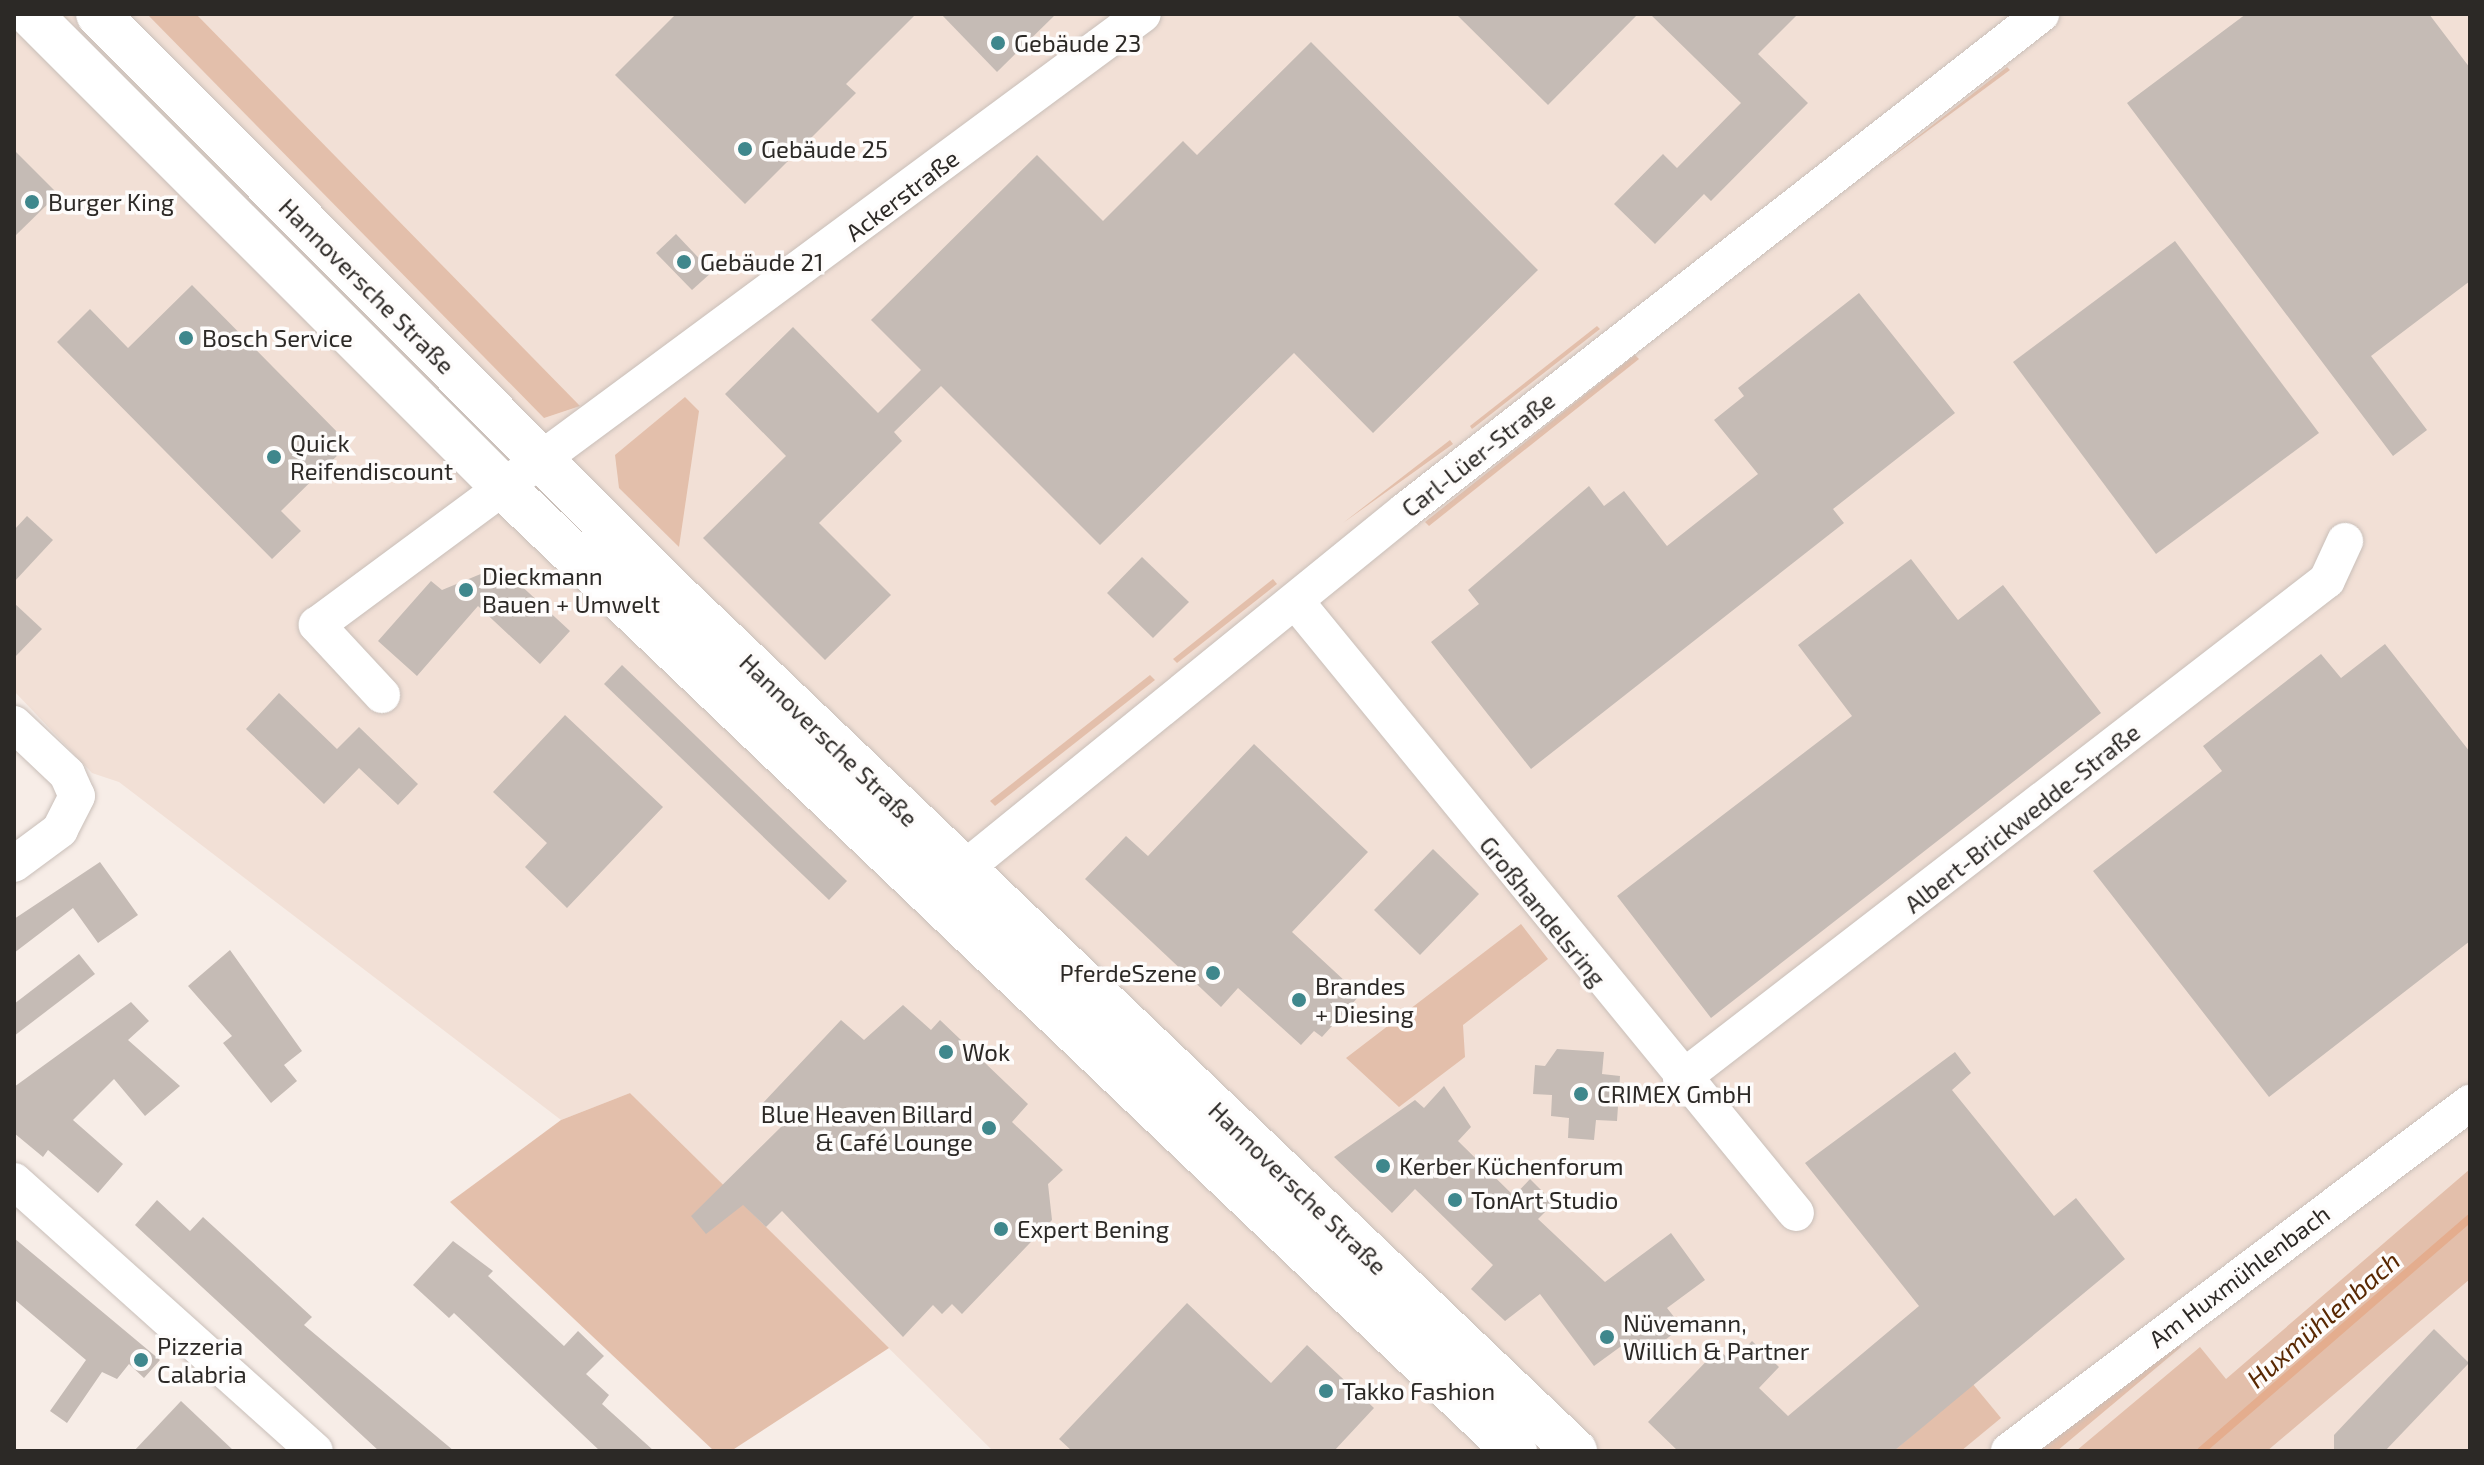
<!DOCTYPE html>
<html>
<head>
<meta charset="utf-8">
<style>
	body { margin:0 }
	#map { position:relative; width:2484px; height:1465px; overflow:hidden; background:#f7ede7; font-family:"Exo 2",sans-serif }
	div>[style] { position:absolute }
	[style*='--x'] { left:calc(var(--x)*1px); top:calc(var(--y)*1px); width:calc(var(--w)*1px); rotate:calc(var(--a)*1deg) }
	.built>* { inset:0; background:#f2e0d6 }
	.green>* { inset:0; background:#e3bfab }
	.stream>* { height:8px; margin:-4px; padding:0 4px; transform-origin:4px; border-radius:4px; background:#e4ad8e }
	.building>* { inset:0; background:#c5bbb5 }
	.roads { filter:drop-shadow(0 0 2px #c9bfb9) drop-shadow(0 0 2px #c9bfb9) }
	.minor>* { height:36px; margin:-18px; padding:0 18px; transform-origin:18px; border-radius:18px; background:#fff }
	.major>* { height:44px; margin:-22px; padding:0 22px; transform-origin:22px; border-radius:22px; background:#fff }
	.dots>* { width:22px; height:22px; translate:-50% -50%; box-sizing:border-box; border:4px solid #fefcfb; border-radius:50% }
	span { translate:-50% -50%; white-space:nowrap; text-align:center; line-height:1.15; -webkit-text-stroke:7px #fefcfb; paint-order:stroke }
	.poi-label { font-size:24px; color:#2c2926 }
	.left { translate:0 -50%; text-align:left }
	.right { translate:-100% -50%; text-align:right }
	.street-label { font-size:24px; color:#2c2926 }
	.water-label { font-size:26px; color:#592802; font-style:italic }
	.frame { position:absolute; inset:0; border:16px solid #2c2926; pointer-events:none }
</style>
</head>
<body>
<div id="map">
	<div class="built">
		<i style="clip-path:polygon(14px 14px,2470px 14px,2470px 1451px,993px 1451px,630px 1093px,561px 1120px,119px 782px,92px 773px,14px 691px)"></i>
	</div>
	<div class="green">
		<i style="clip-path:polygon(147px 14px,196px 14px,580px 406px,544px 418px)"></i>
		<i style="clip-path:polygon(2007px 67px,2010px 70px,1876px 169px)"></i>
		<i style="clip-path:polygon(1597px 326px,1600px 329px,1472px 429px,1470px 426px)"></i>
		<i style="clip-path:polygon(1635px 355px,1639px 359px,1429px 526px,1425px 522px)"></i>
		<i style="clip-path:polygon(685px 397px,699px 411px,679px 547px,619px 488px,615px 455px)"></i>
		<i style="clip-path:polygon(1450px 440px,1453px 444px,1343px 523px)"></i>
		<i style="clip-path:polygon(1273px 579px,1277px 584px,1177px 663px,1173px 659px)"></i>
		<i style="clip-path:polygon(1150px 675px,1155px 680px,995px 806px,990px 801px)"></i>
		<i style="clip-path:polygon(1521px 924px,1548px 959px,1463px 1025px,1465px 1057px,1399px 1107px,1346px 1058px)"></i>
		<i style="clip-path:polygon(630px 1093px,889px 1348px,731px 1451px,714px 1451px,450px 1202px,561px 1120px)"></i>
		<i style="clip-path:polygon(2470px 1169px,2470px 1279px,2267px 1451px,2076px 1451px,2200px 1347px,2226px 1379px)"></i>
		<i style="clip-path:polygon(2179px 1341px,2181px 1347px,2057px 1451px,2038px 1451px)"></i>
		<i style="clip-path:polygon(1972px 1383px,2001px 1418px,1961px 1451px,1894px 1451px)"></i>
	</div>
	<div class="stream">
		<i style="--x:2201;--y:1451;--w:356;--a:-40.9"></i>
	</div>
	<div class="building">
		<i style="clip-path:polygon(676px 14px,916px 14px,846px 84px,856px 93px,745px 204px,615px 75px)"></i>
		<i style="clip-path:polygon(941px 14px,1056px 14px,997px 72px)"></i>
		<i style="clip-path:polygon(1456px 14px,1638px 14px,1548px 105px)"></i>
		<i style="clip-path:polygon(1650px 14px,1798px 14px,1758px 54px,1808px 103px,1711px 201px,1704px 194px,1655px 244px,1614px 204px,1663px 154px,1677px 168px,1741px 103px)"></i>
		<i style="clip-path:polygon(2246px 14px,2429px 14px,2470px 68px,2470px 281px,2371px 356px,2427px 430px,2393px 456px,2127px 103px)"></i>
		<i style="clip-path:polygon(1311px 42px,1538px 270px,1373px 433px,1294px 353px,1100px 545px,941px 386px,894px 432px,902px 441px,819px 523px,891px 595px,825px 660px,703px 538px,786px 456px,725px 394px,793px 327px,878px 413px,921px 370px,871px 320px,1037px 155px,1103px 221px,1183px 141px,1197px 155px)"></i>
		<i style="clip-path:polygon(14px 150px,58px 194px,14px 237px)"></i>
		<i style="clip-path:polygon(676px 234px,712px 272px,692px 290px,656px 253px)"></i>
		<i style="clip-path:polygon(2175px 241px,2319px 433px,2156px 554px,2013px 362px)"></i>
		<i style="clip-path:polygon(192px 285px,349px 444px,281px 511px,301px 531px,272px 559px,57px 342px,90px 309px,128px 348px)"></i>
		<i style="clip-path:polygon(1859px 293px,1955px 413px,1833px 509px,1844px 523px,1531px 769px,1431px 642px,1479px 604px,1468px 590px,1589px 486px,1604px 506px,1624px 491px,1667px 546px,1758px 474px,1714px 420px,1744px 396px,1738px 388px)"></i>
		<i style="clip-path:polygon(27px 516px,53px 540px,14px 582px,14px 530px)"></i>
		<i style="clip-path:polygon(1142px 557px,1189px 602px,1153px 638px,1107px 593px)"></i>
		<i style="clip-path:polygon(1911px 559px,1958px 620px,2003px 585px,2101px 713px,1711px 1018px,1617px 896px,1852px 716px,1798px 645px)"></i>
		<i style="clip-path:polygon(500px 566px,570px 631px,540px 664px,478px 606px,417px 676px,378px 641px,431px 581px,442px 590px)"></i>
		<i style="clip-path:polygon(14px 603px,42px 629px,14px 658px)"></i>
		<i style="clip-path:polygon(2385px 644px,2470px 752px,2470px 941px,2269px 1097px,2093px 871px,2222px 771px,2203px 746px,2321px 654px,2341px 678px)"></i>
		<i style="clip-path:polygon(622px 665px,847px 881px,829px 900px,604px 684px)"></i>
		<i style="clip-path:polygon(279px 693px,337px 749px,359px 727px,418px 784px,398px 805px,359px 768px,324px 804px,246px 729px)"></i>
		<i style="clip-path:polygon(565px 715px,663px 807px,567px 908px,525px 867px,547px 843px,493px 792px)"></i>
		<i style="clip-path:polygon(1254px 744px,1368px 852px,1292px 932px,1360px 995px,1322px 1037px,1314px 1031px,1301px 1045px,1238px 988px,1221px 1007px,1085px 879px,1126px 836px,1148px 856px)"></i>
		<i style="clip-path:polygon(1433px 849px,1479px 894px,1420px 955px,1374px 910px)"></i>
		<i style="clip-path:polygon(100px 862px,138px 915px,98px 943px,73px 908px,14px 953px,14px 919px)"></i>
		<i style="clip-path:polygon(230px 950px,302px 1051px,284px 1065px,297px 1081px,271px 1103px,223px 1043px,232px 1036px,188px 986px)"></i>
		<i style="clip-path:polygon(79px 954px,95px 974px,14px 1036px,14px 1004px)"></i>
		<i style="clip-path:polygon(131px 1002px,149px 1021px,128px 1040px,180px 1086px,145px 1116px,114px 1079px,73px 1120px,123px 1164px,98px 1193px,48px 1150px,43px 1157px,14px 1133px,14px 1087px)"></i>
		<i style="clip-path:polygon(903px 1005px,931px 1030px,940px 1020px,1028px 1104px,1012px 1122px,1063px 1170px,1048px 1184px,1052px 1220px,962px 1314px,952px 1304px,942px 1314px,933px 1305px,903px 1337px,782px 1211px,766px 1227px,743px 1205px,706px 1234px,691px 1216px,783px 1125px,761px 1105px,841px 1020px,864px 1040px)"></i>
		<i style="clip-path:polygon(1557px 1049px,1604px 1052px,1602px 1074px,1620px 1076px,1617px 1121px,1596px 1120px,1594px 1140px,1568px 1138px,1569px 1118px,1551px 1116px,1552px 1095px,1533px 1094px,1535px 1065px,1545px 1066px)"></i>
		<i style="clip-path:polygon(1955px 1052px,1971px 1073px,1952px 1090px,2054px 1216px,2076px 1198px,2125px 1259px,1894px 1451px,1678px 1451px,1648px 1422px,1718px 1349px,1732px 1362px,1752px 1341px,1779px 1367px,1759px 1388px,1788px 1416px,1919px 1306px,1805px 1163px)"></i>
		<i style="clip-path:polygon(1444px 1086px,1471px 1127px,1458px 1141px,1514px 1196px,1530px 1179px,1554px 1203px,1538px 1219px,1605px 1282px,1671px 1233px,1705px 1280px,1667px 1308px,1682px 1327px,1644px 1356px,1631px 1339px,1594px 1366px,1540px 1294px,1505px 1321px,1471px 1289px,1493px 1265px,1415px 1189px,1392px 1213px,1334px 1157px,1415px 1100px,1424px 1108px)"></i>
		<i style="clip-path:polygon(157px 1200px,190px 1231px,203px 1217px,312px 1317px,304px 1325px,454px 1451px,379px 1451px,135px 1225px)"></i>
		<i style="clip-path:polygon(14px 1238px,160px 1360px,144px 1378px,129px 1364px,117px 1379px,102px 1372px,67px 1423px,50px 1411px,86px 1360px,14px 1299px)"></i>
		<i style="clip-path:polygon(453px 1241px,493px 1271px,488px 1276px,564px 1346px,578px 1331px,604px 1356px,586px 1374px,609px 1395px,602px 1404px,654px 1451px,600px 1451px,454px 1313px,449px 1318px,413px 1285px)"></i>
		<i style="clip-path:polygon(1187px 1303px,1271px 1383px,1307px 1345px,1374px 1408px,1334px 1451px,1072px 1451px,1059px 1439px)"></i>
		<i style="clip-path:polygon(2434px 1329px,2469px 1363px,2385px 1451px,2334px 1451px,2334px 1435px)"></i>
		<i style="clip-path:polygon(181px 1401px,234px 1451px,134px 1451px)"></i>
	</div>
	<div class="roads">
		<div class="minor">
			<i style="--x:1297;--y:603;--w:788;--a:50.72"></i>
			<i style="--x:382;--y:695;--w:96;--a:-132.9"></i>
			<i style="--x:317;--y:625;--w:1027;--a:-36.49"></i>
			<i style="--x:14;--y:724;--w:73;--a:43.3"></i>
			<i style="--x:67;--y:774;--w:24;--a:66"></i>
			<i style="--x:77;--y:796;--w:38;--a:117"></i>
			<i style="--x:60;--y:830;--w:57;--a:143.5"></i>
			<i style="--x:937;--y:873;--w:27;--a:-8"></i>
			<i style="--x:964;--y:869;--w:569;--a:-39.08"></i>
			<i style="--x:1406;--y:510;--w:806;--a:-37.99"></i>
			<i style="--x:1681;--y:1079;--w:816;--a:-37.68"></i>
			<i style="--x:2327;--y:580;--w:43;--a:-65.2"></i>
			<i style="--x:14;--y:1181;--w:404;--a:41.9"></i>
			<i style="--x:2009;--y:1451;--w:578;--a:-37.05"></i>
		</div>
		<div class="major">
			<i style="--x:30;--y:14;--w:672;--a:45"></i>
			<i style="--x:505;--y:489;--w:1395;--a:43.61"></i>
			<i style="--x:98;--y:14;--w:801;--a:45.15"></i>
			<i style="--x:663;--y:582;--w:1260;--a:43.62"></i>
		</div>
	</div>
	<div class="dots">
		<i style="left:998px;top:43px;background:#3f878c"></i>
		<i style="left:745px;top:149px;background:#3f878c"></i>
		<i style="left:32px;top:202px;background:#3f878c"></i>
		<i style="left:684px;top:262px;background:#3f878c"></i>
		<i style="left:186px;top:338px;background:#3f878c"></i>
		<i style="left:274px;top:457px;background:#3f878c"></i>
		<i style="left:466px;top:590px;background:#3f878c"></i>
		<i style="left:1213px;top:973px;background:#3f878c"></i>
		<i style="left:1299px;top:1000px;background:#3f878c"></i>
		<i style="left:946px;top:1052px;background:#3f878c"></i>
		<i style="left:1581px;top:1094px;background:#3f878c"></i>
		<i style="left:989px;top:1128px;background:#3f878c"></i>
		<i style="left:1383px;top:1166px;background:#3f878c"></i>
		<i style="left:1455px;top:1200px;background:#3f878c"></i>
		<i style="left:1001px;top:1229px;background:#3f878c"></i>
		<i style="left:1607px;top:1337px;background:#3f878c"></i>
		<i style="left:141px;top:1360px;background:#3f878c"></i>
		<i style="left:1326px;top:1391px;background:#3f878c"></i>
	</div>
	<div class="poi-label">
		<span class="left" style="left:1014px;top:43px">Gebäude 23</span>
		<span class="left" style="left:761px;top:149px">Gebäude 25</span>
		<span class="left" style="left:48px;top:202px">Burger King</span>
		<span class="left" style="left:700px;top:262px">Gebäude 21</span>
		<span class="left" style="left:202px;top:338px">Bosch Service</span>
		<span class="left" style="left:290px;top:457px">Quick<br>Reifendiscount</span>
		<span class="left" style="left:482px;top:590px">Dieckmann<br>Bauen + Umwelt</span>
		<span class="right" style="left:1197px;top:973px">PferdeSzene</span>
		<span class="left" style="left:1315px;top:1000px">Brandes<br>+ Diesing</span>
		<span class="left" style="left:962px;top:1052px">Wok</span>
		<span class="left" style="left:1597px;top:1094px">CRIMEX GmbH</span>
		<span class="right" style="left:973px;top:1128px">Blue Heaven Billard<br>&amp; Café Lounge</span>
		<span class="left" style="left:1399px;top:1166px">Kerber Küchenforum</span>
		<span class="left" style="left:1471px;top:1200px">TonArt Studio</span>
		<span class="left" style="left:1017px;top:1229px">Expert Bening</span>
		<span class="left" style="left:1623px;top:1337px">Nüvemann,<br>Willich &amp; Partner</span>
		<span class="left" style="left:157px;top:1360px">Pizzeria<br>Calabria</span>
		<span class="left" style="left:1342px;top:1391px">Takko Fashion</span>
	</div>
	<div class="street-label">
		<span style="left:902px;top:195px;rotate:-37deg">Ackerstraße</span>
		<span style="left:367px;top:286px;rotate:45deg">Hannoversche Straße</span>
		<span style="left:1478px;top:454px;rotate:-38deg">Carl-Lüer-Straße</span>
		<span style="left:829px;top:740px;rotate:44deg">Hannoversche Straße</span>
		<span style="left:2022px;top:818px;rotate:-38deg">Albert-Brickwedde-Straße</span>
		<span style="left:1543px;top:911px;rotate:51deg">Großhandelsring</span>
		<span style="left:1298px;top:1188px;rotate:44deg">Hannoversche Straße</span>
		<span style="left:2239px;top:1276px;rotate:-37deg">Am Huxmühlenbach</span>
	</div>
	<div class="water-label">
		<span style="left:2323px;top:1319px;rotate:-41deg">Huxmühlenbach</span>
	</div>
	<div class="frame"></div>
</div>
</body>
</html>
